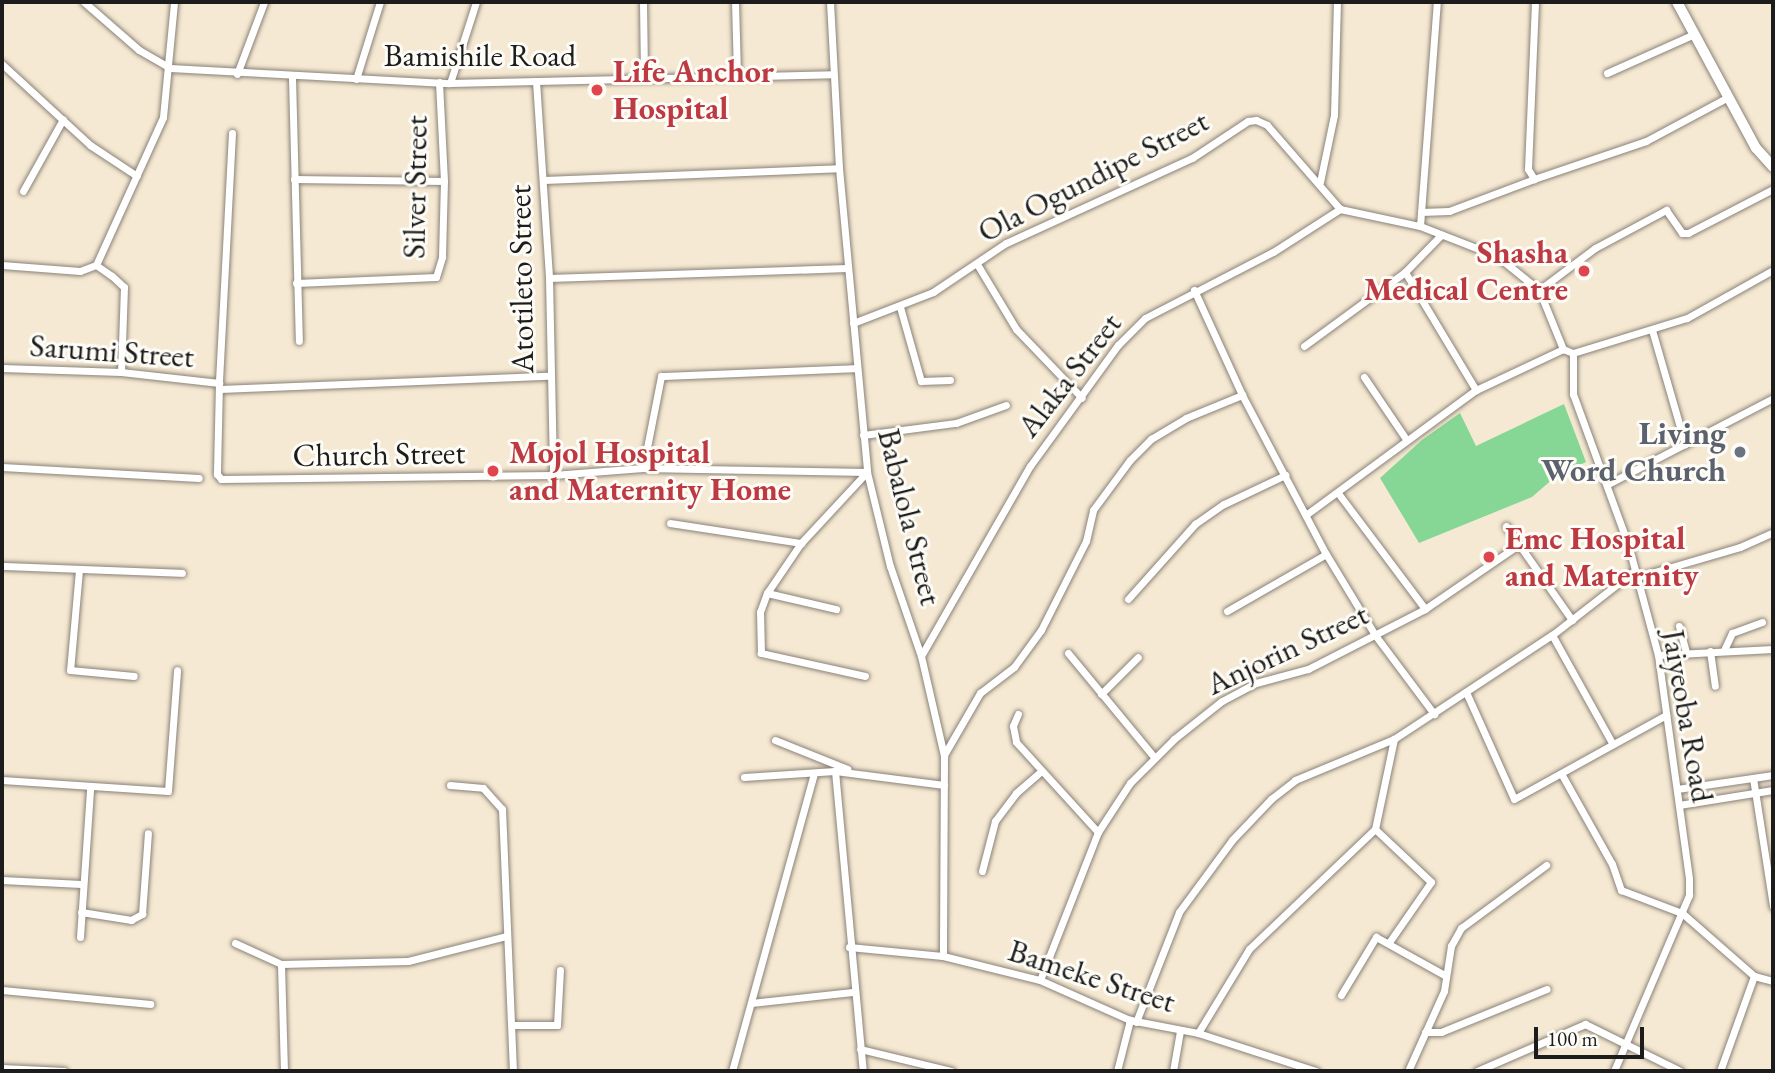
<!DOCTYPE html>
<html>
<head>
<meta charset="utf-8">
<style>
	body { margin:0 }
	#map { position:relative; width:1775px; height:1073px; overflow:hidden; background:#f6e9d3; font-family:"EB Garamond",serif }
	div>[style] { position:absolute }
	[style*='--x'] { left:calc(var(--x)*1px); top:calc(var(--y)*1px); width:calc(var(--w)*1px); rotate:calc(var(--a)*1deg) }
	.green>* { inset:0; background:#86d695 }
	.roads { filter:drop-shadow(0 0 2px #898278) drop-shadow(0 0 2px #898278) }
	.street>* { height:7px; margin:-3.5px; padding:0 3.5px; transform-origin:3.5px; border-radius:3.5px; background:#fff }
	.secondary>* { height:10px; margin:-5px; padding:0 5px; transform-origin:5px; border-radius:5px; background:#fff }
	.dots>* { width:19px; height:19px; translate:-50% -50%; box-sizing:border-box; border:4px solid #fdfcf7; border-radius:50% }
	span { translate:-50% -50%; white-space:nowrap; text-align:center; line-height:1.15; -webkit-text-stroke:6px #fdfcf7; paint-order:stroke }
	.street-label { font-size:32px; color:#1c1c1c }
	.health-label { font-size:32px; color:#be3a42; font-weight:700 }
	.left { translate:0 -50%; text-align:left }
	.right { translate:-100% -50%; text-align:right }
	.worship-label { font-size:32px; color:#5b616d; font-weight:700 }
	.frame { position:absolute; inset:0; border:4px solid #1c1c1c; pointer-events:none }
	.scale { position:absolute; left:1534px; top:1027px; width:110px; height:32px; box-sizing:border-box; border:4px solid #1c1c1c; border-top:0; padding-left:9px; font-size:21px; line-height:24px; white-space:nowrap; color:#1c1c1c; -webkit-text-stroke:5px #fdfcf7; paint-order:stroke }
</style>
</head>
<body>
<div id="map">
	<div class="green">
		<i style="clip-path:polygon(1564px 404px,1586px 462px,1555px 477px,1532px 497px,1419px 543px,1380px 478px,1422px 440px,1460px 413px,1476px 446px)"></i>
	</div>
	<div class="roads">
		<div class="street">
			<i style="--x:84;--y:2;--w:73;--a:41.1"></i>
			<i style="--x:139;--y:50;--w:36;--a:30"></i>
			<i style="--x:170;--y:68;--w:280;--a:3.1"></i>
			<i style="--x:450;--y:83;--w:383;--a:-1.3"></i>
			<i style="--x:643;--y:2;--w:76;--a:89.2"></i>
			<i style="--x:735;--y:2;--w:72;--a:88.4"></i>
			<i style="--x:830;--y:2;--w:166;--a:86.9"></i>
			<i style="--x:839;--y:168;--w:305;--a:84.7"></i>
			<i style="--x:867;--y:472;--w:97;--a:76.3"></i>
			<i style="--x:890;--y:566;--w:95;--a:71"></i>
			<i style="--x:921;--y:656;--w:103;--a:77"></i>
			<i style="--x:944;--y:756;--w:200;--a:90.3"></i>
			<i style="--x:1535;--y:2;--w:167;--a:92.4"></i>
			<i style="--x:1528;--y:169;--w:12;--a:59"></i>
			<i style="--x:1534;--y:179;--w:118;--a:-18.7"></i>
			<i style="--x:1646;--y:141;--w:93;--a:-28.2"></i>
			<i style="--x:2;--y:64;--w:120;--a:42.6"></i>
			<i style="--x:90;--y:145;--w:56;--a:33.4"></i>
			<i style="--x:1607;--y:73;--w:95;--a:-24.1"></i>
			<i style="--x:237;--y:74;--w:77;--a:-69.4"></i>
			<i style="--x:292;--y:78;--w:263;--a:88.5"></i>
			<i style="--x:356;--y:79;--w:81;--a:-72.7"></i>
			<i style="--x:536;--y:81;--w:197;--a:86.2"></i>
			<i style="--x:549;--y:278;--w:197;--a:88.8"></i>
			<i style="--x:450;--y:83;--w:85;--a:-72.2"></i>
			<i style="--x:232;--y:133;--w:250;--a:93"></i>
			<i style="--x:219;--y:383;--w:91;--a:91.3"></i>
			<i style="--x:217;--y:474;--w:6;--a:51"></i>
			<i style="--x:221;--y:479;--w:332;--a:-0.7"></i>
			<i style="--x:553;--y:475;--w:90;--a:-4.4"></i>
			<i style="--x:643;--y:468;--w:224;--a:1"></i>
			<i style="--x:294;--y:179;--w:150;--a:0.8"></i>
			<i style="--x:544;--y:180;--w:295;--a:-2.3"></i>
			<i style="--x:1320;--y:182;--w:68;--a:-78.2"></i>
			<i style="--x:1334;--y:115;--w:113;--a:-88.5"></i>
			<i style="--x:23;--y:191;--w:82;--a:-60.9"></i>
			<i style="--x:1421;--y:212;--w:28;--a:-2"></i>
			<i style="--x:1449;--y:211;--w:91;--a:-20.6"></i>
			<i style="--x:1420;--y:226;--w:225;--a:-85.7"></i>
			<i style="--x:977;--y:264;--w:76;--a:59"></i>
			<i style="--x:1016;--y:329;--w:95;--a:46.3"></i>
			<i style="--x:2;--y:265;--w:78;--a:4.4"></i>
			<i style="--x:80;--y:271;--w:17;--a:-21"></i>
			<i style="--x:96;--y:265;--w:19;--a:35"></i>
			<i style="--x:112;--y:276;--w:16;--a:43"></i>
			<i style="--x:124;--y:287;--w:85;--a:92"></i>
			<i style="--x:96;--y:265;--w:162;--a:-65.6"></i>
			<i style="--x:163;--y:117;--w:116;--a:-84.5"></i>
			<i style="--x:1405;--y:272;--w:138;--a:59"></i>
			<i style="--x:549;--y:278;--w:298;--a:-1.9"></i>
			<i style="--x:296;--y:283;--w:140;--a:-2.5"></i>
			<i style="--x:436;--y:277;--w:21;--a:-73"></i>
			<i style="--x:442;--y:257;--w:76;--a:-88.5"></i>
			<i style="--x:444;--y:181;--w:99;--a:-92.9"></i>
			<i style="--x:1194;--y:290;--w:115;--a:65.4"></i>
			<i style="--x:1242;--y:395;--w:180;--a:62.2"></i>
			<i style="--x:1326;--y:554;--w:95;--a:58.8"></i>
			<i style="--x:1375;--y:635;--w:99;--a:53.2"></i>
			<i style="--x:1539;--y:290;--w:70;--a:-36.9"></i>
			<i style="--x:1595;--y:248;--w:81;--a:-28.2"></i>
			<i style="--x:1666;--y:210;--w:28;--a:55"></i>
			<i style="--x:1682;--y:233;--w:6;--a:0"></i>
			<i style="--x:1688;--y:233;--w:96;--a:-27.4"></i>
			<i style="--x:900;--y:307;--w:77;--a:74.2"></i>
			<i style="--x:921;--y:381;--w:29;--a:-2"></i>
			<i style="--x:853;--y:323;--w:86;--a:-21.2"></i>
			<i style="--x:933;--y:292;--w:88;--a:-33.9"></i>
			<i style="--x:1006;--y:243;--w:205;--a:-24.6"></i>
			<i style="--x:1192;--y:158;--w:67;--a:-33.5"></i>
			<i style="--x:1248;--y:121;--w:8;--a:-7"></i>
			<i style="--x:1256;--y:120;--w:12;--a:24"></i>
			<i style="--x:1267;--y:125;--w:111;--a:49"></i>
			<i style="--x:1340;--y:209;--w:82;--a:12"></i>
			<i style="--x:1420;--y:226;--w:83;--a:21.3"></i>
			<i style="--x:1497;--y:256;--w:54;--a:39"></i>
			<i style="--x:1539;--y:290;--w:64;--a:67.9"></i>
			<i style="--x:1652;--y:330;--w:119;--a:73.9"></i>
			<i style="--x:1304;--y:346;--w:125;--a:-36.2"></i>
			<i style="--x:1405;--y:272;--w:52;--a:-45.8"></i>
			<i style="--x:1573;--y:353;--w:41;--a:90"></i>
			<i style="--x:1573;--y:394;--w:160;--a:69.9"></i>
			<i style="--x:1628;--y:544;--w:115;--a:74.9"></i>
			<i style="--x:1658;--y:655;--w:226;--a:82.1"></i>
			<i style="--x:1689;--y:879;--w:16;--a:90"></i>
			<i style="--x:1689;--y:895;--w:191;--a:113.1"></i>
			<i style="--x:1573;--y:353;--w:119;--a:-17.1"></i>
			<i style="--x:1687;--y:318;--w:98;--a:-29.2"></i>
			<i style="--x:2;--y:368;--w:119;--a:1.9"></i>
			<i style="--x:121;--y:372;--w:99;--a:6.4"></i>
			<i style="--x:1364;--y:377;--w:75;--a:55.9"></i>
			<i style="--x:220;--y:389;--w:328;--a:-2.3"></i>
			<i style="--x:863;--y:435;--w:94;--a:-7.4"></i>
			<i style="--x:956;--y:423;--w:53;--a:-19.8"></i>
			<i style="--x:2;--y:467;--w:197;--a:3.2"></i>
			<i style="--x:643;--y:468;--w:94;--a:-78.9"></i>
			<i style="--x:661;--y:376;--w:195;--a:-2.3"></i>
			<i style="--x:1608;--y:484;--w:186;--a:-27.5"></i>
			<i style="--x:1338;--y:493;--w:145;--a:53.1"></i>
			<i style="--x:1307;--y:514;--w:210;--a:-36.3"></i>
			<i style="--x:1476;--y:390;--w:96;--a:-25.2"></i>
			<i style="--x:1563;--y:349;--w:11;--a:22"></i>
			<i style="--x:670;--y:523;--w:133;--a:8.7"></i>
			<i style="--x:1506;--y:526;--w:115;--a:54.9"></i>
			<i style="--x:2;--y:566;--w:180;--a:2.2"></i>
			<i style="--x:79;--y:570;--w:100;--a:95.1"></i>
			<i style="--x:70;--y:670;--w:64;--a:5.4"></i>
			<i style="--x:1634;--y:578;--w:110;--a:-16.3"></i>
			<i style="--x:1740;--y:547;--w:36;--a:-24"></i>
			<i style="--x:767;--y:593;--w:71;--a:13.1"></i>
			<i style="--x:1128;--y:599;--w:101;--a:-48.2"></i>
			<i style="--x:1195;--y:524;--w:35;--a:-35"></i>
			<i style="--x:1224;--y:504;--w:68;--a:-25.4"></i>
			<i style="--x:1227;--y:611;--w:114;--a:-29.9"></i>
			<i style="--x:1679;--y:626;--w:27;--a:75"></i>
			<i style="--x:1552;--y:635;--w:124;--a:60.9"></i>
			<i style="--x:1724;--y:650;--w:19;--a:-65"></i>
			<i style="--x:1732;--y:633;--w:32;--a:-20"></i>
			<i style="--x:1710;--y:651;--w:35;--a:82"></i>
			<i style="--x:1068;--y:653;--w:135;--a:50.4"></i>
			<i style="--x:1658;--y:655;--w:115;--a:-3"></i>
			<i style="--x:921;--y:656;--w:219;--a:-60.2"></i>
			<i style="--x:1030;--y:466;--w:150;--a:-54"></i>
			<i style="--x:1118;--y:345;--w:38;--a:-45"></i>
			<i style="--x:1145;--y:318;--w:144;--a:-27.3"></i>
			<i style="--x:1273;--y:252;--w:80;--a:-32.7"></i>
			<i style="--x:865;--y:676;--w:107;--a:-167.5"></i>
			<i style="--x:761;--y:653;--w:41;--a:-91.4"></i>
			<i style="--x:760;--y:612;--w:20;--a:-70"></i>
			<i style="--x:767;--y:593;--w:60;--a:-55.8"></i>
			<i style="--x:801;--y:543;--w:97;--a:-47.1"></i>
			<i style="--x:1466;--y:692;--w:117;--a:65.8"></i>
			<i style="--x:1514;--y:799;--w:174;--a:-28.9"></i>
			<i style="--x:1101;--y:694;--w:52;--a:-45"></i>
			<i style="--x:1018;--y:714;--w:13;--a:113"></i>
			<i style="--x:1013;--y:726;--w:16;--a:79"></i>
			<i style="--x:1016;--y:742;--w:122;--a:47.7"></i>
			<i style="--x:775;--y:740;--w:78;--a:21.9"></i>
			<i style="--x:944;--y:755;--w:72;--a:-59.9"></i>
			<i style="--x:980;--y:693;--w:43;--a:-37.4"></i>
			<i style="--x:1014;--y:667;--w:46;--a:-53.9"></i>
			<i style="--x:1041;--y:630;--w:100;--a:-63.2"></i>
			<i style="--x:1086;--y:541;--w:32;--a:-77"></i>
			<i style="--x:1093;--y:510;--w:62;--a:-53.5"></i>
			<i style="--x:1130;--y:460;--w:30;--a:-45"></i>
			<i style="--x:1151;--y:439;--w:41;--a:-31"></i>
			<i style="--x:1186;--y:418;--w:61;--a:-22.3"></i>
			<i style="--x:835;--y:771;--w:301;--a:84.7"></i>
			<i style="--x:1562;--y:775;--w:102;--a:60.7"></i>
			<i style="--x:1612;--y:864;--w:28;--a:71"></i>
			<i style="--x:1621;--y:890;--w:65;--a:20.7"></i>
			<i style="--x:1682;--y:913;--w:96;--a:41.2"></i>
			<i style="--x:1754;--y:976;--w:20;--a:15"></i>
			<i style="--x:744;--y:777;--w:91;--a:-3.8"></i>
			<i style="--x:835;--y:771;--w:110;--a:7.3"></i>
			<i style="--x:1753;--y:778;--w:130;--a:81.1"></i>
			<i style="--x:2;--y:780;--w:166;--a:3.8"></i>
			<i style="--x:168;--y:791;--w:121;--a:-85.7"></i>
			<i style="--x:450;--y:785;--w:33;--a:5"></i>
			<i style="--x:483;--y:788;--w:28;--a:48"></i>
			<i style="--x:502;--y:809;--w:262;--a:87.6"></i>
			<i style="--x:1677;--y:789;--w:97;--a:-8.3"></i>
			<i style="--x:1679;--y:805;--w:95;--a:-9.1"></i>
			<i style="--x:1375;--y:829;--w:77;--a:43.4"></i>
			<i style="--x:1431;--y:882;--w:72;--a:124.8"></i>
			<i style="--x:982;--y:871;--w:52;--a:-75.4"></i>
			<i style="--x:995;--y:821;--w:35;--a:-53"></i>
			<i style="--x:1016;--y:793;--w:33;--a:-41"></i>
			<i style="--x:2;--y:880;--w:79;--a:2.9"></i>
			<i style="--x:81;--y:912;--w:51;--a:9.1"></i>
			<i style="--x:131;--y:920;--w:13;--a:-29"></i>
			<i style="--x:142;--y:914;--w:81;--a:-85.8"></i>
			<i style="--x:80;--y:937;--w:148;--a:-86.1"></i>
			<i style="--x:235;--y:943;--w:51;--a:24.5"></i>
			<i style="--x:281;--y:964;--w:127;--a:-1.4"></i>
			<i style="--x:408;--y:961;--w:101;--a:-14.3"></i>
			<i style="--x:849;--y:947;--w:94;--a:5.5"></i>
			<i style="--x:943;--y:956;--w:100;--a:13.9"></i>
			<i style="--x:1040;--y:980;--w:98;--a:24"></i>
			<i style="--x:1130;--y:1020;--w:69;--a:10.8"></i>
			<i style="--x:1198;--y:1033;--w:124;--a:17.9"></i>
			<i style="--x:281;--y:964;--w:107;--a:88.4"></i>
			<i style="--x:1040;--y:980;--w:159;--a:-68.6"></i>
			<i style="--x:1098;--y:832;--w:59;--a:-56.9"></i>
			<i style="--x:1130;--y:783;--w:62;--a:-45"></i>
			<i style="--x:1174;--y:739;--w:61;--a:-38.4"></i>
			<i style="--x:1222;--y:701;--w:38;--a:-28"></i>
			<i style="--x:1256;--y:683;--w:54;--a:-15.1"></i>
			<i style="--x:1308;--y:669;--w:131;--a:-27.1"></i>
			<i style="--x:1425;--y:609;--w:113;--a:-34.5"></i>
			<i style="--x:2;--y:990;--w:149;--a:5.4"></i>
			<i style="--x:1341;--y:995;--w:68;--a:-58.9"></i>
			<i style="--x:1376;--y:937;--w:80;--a:29.1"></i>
			<i style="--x:751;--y:1003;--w:102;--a:-6.2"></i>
			<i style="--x:1136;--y:1022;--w:118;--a:-68.6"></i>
			<i style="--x:1179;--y:912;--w:89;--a:-53.6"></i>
			<i style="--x:1232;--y:840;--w:57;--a:-46.4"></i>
			<i style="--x:1271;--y:799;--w:31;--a:-38"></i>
			<i style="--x:1295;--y:780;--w:107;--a:-22.5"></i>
			<i style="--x:1394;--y:739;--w:189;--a:-33.4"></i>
			<i style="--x:1552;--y:635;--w:103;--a:-37.9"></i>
			<i style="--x:513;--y:1025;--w:44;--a:0"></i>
			<i style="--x:557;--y:1025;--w:55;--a:-86.9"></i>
			<i style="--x:1425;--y:1032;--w:16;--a:0"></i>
			<i style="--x:1441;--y:1032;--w:114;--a:-22.1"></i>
			<i style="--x:1198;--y:1033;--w:98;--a:-58.7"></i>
			<i style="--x:1249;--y:949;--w:174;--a:-43.6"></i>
			<i style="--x:1375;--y:829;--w:92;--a:-78.1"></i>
			<i style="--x:860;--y:1049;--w:94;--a:13.6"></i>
			<i style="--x:2;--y:1068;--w:62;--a:2.8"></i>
			<i style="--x:732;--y:1071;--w:309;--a:-74.6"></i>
			<i style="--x:1117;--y:1071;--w:53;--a:-75.7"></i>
			<i style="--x:1173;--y:1071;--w:41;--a:-80.1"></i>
			<i style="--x:1408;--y:1071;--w:88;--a:-65.8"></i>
			<i style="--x:1444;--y:991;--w:46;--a:-81.2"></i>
			<i style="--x:1451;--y:946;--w:21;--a:-61"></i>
			<i style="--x:1461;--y:928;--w:106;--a:-36.5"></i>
			<i style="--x:1477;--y:1071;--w:118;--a:-23.5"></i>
			<i style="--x:1585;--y:1024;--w:106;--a:26.3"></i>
			<i style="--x:1720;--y:1071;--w:101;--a:-70.3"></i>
		</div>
		<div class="secondary">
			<i style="--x:1677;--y:2;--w:166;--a:61.6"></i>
			<i style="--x:1756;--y:148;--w:25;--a:48"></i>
		</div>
	</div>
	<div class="dots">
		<i style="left:597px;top:90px;background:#e0444e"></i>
		<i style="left:1584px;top:271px;background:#e0444e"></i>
		<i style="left:1740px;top:452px;background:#6b7280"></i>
		<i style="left:493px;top:471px;background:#e0444e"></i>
		<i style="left:1489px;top:557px;background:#e0444e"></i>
	</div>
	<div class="street-label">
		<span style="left:480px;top:55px">Bamishile Road</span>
		<span style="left:1093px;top:176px;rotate:-27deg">Ola Ogundipe Street</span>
		<span style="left:415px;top:187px;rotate:-89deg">Silver Street</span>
		<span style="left:521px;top:279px;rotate:-91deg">Atotileto Street</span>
		<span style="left:112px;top:351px;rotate:4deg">Sarumi Street</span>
		<span style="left:1069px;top:375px;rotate:-52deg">Alaka Street</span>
		<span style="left:379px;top:454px;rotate:-1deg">Church Street</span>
		<span style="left:910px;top:517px;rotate:76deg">Babalola Street</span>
		<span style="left:1287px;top:649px;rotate:-25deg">Anjorin Street</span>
		<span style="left:1688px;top:716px;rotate:80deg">Jaiyeoba Road</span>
		<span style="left:1092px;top:976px;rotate:18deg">Bameke Street</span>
	</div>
	<div class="health-label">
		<span class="left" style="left:613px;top:90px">Life Anchor<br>Hospital</span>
		<span class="right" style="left:1568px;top:271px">Shasha<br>Medical Centre</span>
		<span class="left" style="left:509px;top:471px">Mojol Hospital<br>and Maternity Home</span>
		<span class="left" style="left:1505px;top:557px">Emc Hospital<br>and Maternity</span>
	</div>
	<div class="worship-label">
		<span class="right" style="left:1726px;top:452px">Living<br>Word Church</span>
	</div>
	<div class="frame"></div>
	<div class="scale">100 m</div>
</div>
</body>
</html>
